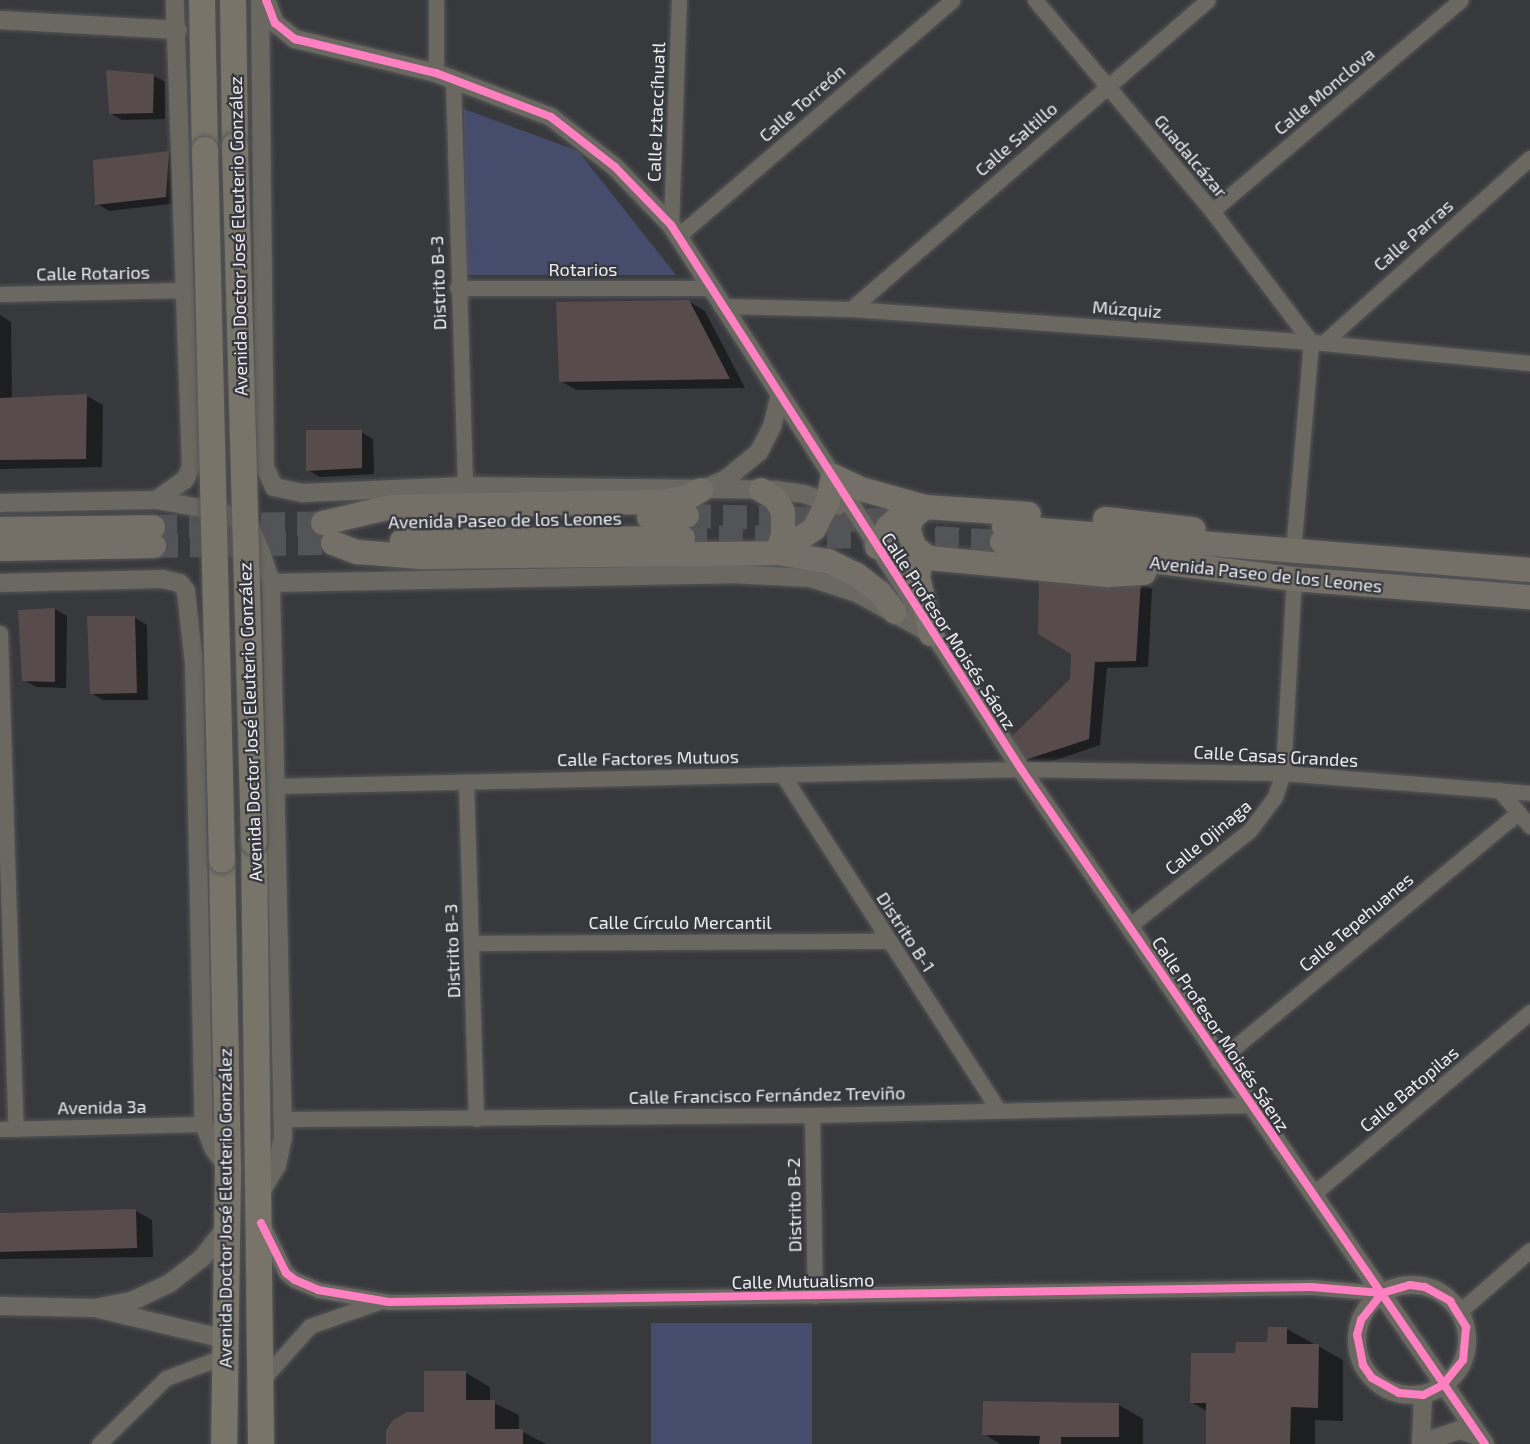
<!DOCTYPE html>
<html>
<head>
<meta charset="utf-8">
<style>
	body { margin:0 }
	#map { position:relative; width:1530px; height:1444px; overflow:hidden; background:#38393c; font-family:"Exo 2",sans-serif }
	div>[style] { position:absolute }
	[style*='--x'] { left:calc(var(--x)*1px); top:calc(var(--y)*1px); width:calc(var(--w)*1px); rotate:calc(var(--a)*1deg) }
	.green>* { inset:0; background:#464d6c }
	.shadow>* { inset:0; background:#0007 }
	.building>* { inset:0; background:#574b4c }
	.primary-tunnel>* { height:24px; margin-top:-12px; transform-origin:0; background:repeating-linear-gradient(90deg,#535457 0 24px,transparent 0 36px) }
	.roads { filter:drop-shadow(0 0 2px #565658) drop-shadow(0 0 2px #565658) }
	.minor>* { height:15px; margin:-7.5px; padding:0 7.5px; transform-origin:7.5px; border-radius:7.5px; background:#6b6861 }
	.tertiary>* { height:18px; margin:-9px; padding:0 9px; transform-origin:9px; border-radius:9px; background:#6b6861 }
	.tertiary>.ring { margin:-9px; padding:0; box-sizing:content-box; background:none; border:18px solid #6b6861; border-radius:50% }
	.primary>* { height:24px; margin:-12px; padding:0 12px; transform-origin:12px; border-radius:12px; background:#747067 }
	.trunk>* { height:26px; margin:-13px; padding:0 13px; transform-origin:13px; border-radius:13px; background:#78746a }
	.bridges { filter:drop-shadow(0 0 2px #565658) drop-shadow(0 0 2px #565658) }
	.trunk-bridge>* { height:26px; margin:-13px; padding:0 13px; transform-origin:13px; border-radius:13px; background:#78746a }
	.cycleway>* { height:8px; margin:-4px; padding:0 4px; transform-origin:4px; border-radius:4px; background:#ff80c0 }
	span { translate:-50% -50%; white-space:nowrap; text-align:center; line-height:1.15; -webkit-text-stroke:4.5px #36383e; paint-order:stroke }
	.street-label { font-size:18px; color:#ecedf1 }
</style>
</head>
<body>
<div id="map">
	<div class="green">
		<i style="clip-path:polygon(464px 109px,578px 151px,676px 275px,466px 275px)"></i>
		<i style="clip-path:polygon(651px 1323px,812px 1323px,812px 1444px,651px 1444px)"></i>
	</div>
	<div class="shadow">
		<i style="clip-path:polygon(153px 75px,165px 82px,165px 119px,122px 120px,110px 113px)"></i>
		<i style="clip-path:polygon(169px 152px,181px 159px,178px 203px,109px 211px,97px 204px)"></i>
		<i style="clip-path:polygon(688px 301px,705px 311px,745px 388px,577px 390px,560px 381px)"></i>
		<i style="clip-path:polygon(0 315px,11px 322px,12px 399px,87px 396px,103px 405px,102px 467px,0 469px)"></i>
		<i style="clip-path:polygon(361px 432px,373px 439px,374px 474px,320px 477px,308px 470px)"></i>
		<i style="clip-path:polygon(1140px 582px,1152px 589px,1148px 667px,1107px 668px,1100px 745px,1032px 768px,1020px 761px,1071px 679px,1073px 653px)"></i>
		<i style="clip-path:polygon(55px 609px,67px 616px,66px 688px,36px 687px,24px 680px)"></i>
		<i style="clip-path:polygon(135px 618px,147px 625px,148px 700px,103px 700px,91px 693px)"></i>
		<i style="clip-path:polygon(136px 1211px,152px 1220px,153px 1257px,0 1259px,0 1215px)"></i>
		<i style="clip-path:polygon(1287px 1329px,1343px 1360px,1343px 1421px,1315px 1420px,1315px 1444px,1207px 1444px,1207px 1411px,1191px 1402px,1237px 1355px,1269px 1344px)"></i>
		<i style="clip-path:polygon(466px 1373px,490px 1387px,490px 1401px,519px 1415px,519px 1430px,546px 1444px,388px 1444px)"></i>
		<i style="clip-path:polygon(1119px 1405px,1143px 1419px,1143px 1444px,1000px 1444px,984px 1434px)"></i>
	</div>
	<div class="building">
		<i style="clip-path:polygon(106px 70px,154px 74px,153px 113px,109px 114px)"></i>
		<i style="clip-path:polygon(169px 151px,166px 197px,95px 205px,93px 160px)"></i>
		<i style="clip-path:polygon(689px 300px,730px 379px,559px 382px,556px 302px)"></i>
		<i style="clip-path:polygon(87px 394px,86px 459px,0 460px,0 398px)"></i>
		<i style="clip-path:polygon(306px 430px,362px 430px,362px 468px,306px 471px)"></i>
		<i style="clip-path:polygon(1039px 574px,1141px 580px,1136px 661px,1095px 662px,1089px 739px,1019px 762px,1006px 742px,1070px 679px,1071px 654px,1038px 634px)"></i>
		<i style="clip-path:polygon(55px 608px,55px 682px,22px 681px,18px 610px)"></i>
		<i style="clip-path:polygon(87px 616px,135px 616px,137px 693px,90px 694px)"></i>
		<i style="clip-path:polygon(136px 1209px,137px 1248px,0 1252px,0 1213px)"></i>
		<i style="clip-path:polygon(1268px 1327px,1287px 1327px,1287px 1344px,1319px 1344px,1318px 1408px,1291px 1407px,1290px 1444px,1206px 1444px,1206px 1403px,1190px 1403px,1191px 1353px,1235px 1353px,1236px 1342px,1267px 1342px)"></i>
		<i style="clip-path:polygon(424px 1371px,466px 1371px,466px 1400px,495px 1400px,495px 1429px,523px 1429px,523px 1444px,386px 1444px,386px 1430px,393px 1420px,407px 1412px,424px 1412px)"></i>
		<i style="clip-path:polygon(983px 1401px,1119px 1403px,1119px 1437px,1061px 1437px,1061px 1444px,1039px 1444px,1040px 1436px,982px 1435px)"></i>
	</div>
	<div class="primary-tunnel">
		<i style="--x:687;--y:516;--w:225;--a:1.3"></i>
		<i style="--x:153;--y:527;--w:170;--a:-1.3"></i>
		<i style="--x:683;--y:538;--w:216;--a:-0.5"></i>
		<i style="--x:899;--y:536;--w:103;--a:3.3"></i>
		<i style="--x:154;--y:546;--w:171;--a:-1"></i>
	</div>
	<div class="roads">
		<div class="minor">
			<i style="--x:1035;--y:0;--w:275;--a:50"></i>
			<i style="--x:1212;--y:211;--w:164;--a:52.9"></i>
			<i style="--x:1311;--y:342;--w:209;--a:94.9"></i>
			<i style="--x:436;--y:73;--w:73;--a:-90"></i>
			<i style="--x:453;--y:79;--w:407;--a:88.3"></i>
			<i style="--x:1212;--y:211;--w:326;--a:-40.3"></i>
			<i style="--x:671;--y:225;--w:225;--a:-88"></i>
			<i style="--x:678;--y:236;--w:362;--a:-40.7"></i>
			<i style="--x:457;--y:288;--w:252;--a:0"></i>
			<i style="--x:0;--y:294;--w:186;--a:-1.2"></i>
			<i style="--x:721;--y:306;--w:130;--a:1.3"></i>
			<i style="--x:851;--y:309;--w:473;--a:4.1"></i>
			<i style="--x:1323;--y:343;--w:208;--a:5.5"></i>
			<i style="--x:851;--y:309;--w:472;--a:-40.9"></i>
			<i style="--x:1323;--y:343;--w:278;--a:-41.8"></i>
			<i style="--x:0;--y:633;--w:496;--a:88.2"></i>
			<i style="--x:782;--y:774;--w:399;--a:57.2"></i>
			<i style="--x:466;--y:782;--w:337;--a:88.3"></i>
			<i style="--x:276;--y:786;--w:745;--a:-1.31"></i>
			<i style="--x:1021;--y:769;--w:262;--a:0.9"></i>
			<i style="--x:1283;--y:773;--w:248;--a:4.6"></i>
			<i style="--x:1499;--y:790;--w:48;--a:49.3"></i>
			<i style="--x:1129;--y:926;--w:154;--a:-38.4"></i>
			<i style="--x:1250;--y:830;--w:41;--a:-52.9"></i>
			<i style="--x:1275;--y:797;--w:25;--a:-72"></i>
			<i style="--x:1283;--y:773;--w:194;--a:-86.8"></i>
			<i style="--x:472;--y:943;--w:416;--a:-0.3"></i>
			<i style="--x:1218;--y:1061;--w:389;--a:-39.6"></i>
			<i style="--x:812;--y:1115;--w:181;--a:89.1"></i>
			<i style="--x:283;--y:1119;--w:529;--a:-0.43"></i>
			<i style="--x:812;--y:1115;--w:440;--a:-1.3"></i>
			<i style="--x:0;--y:1129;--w:204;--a:-1.4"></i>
			<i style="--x:1312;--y:1195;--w:285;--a:-40"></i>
			<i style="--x:263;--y:1226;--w:52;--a:63.9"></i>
			<i style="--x:286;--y:1273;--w:11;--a:38"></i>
			<i style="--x:295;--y:1280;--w:25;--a:23"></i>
			<i style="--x:318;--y:1290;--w:72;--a:9.6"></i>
			<i style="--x:389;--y:1302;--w:922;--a:-0.93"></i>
			<i style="--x:1311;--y:1287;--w:71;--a:4.8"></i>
			<i style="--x:1459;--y:1312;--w:94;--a:-41.1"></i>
			<i style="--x:262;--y:1380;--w:72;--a:-48.4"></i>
			<i style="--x:310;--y:1326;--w:73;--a:-19.2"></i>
			<i style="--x:99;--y:1444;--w:94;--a:-44.6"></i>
			<i style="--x:166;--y:1378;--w:63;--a:-20.4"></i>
		</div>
		<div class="tertiary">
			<i style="--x:260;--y:0;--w:467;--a:89.4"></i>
			<i style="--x:265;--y:467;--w:22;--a:66"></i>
			<i style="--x:274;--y:487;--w:30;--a:12"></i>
			<i style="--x:303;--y:493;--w:162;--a:-2.5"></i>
			<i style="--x:465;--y:486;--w:311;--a:0.7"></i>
			<i style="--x:776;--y:490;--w:28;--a:8"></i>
			<i style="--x:804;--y:494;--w:36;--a:19"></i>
			<i style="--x:266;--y:0;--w:25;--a:69"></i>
			<i style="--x:275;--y:23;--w:26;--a:39"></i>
			<i style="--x:295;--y:39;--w:145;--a:13.6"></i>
			<i style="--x:436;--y:73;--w:123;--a:20.9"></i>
			<i style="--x:551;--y:117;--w:81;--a:38"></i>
			<i style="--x:615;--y:167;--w:81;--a:46"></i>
			<i style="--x:671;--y:225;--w:647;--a:57.24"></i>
			<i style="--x:1021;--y:769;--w:819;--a:55.5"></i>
			<i style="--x:0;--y:20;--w:178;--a:3.2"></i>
			<i style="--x:706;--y:488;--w:22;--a:-24"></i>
			<i style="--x:726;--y:479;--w:43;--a:-39.3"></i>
			<i style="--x:759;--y:452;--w:28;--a:-63"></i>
			<i style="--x:772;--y:427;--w:30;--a:-76"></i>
			<i style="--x:156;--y:500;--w:35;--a:-35"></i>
			<i style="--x:185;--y:480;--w:14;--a:-65"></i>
			<i style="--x:191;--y:467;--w:467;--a:-92"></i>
			<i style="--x:0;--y:503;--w:156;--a:-1.1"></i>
			<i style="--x:156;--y:500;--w:57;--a:10.1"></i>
			<i style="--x:212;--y:510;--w:19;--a:18"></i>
			<i style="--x:230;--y:516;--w:25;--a:34"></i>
			<i style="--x:251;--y:530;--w:27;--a:66"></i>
			<i style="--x:262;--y:555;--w:29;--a:72"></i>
			<i style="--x:271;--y:583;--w:554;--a:88.76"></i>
			<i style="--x:283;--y:1137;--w:29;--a:102"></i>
			<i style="--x:277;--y:1165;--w:31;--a:121"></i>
			<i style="--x:0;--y:583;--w:162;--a:-1.4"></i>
			<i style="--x:162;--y:579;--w:18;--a:13"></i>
			<i style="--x:180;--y:583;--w:10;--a:53"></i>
			<i style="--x:186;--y:591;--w:72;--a:83.7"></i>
			<i style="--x:194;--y:663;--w:461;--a:88.8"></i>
			<i style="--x:204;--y:1124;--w:26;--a:69"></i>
			<i style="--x:213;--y:1148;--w:25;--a:53"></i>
			<i style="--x:271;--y:583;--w:461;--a:-1.1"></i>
			<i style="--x:732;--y:574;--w:78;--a:2.9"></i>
			<i style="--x:810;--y:578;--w:49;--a:17.7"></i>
			<i style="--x:857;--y:593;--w:81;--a:28.8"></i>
			<i class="ring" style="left:1357px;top:1285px;width:92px;height:92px"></i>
			<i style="--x:0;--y:1306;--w:95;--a:1.2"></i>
			<i style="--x:95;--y:1308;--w:38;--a:-11"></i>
			<i style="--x:132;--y:1301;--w:42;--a:-25.3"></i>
			<i style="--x:170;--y:1283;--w:41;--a:-38"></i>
			<i style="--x:202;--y:1258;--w:41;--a:-52"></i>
			<i style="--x:99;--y:1309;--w:130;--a:13.4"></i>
			<i style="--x:1421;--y:1443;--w:41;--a:-18.4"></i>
			<i style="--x:1460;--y:1430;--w:21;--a:19"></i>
			<i style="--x:1421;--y:1444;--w:49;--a:-87.7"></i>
		</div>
		<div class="primary">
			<i style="--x:761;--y:490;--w:16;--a:30"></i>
			<i style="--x:775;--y:498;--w:16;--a:60"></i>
			<i style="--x:783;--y:512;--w:23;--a:90"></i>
			<i style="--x:783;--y:535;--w:19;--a:108"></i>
			<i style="--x:925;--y:507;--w:17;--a:140"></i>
			<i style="--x:912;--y:518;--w:12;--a:110"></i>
			<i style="--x:908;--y:529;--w:20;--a:70"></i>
			<i style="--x:915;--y:548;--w:17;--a:36"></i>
			<i style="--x:649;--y:517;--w:38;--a:-2"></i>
			<i style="--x:1105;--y:519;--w:89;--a:6.5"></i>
			<i style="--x:323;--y:523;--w:70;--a:-13.2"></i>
			<i style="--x:391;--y:507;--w:270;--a:-1.1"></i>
			<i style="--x:661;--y:502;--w:28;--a:-10"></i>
			<i style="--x:689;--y:497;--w:14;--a:-30"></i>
			<i style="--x:1004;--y:527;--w:528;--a:4.67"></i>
			<i style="--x:0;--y:529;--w:153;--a:-0.7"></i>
			<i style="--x:402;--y:541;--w:281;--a:-0.6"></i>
			<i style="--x:1002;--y:542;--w:294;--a:7.2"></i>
			<i style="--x:1294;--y:579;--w:237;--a:4.4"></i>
			<i style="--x:333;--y:543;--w:26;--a:21"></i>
			<i style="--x:357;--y:552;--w:64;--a:4.5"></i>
			<i style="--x:421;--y:557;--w:356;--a:-0.6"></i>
			<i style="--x:777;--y:553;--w:52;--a:8.9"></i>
			<i style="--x:828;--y:561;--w:32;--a:26"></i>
			<i style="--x:857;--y:575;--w:29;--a:38"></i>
			<i style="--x:880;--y:593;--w:24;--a:52"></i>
			<i style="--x:877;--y:547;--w:23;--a:-61"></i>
			<i style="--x:888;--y:527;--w:18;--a:-43"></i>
			<i style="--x:901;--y:515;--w:20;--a:-18"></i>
			<i style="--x:0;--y:549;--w:154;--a:-1.1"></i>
			<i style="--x:777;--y:553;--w:44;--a:-33"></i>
			<i style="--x:814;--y:529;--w:31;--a:-63"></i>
			<i style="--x:828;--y:501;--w:25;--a:-79"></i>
			<i style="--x:833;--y:476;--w:31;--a:25"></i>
			<i style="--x:861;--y:489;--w:66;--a:15.7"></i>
			<i style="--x:925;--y:507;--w:104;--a:3.9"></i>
			<i style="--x:931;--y:634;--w:58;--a:-102.8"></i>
			<i style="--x:918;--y:577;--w:13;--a:-81"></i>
			<i style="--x:920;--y:564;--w:11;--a:-34"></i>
			<i style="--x:929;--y:558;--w:179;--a:5.5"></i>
			<i style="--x:1107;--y:575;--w:37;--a:-3"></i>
		</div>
		<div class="trunk">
			<i style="--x:202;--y:0;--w:150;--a:88.9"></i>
			<i style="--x:233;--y:0;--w:146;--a:89.2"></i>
			<i style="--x:254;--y:842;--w:602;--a:89.33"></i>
			<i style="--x:222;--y:860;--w:308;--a:88.9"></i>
			<i style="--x:228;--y:1168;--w:276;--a:90.8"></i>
		</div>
	</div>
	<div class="bridges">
		<div class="trunk-bridge">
			<i style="--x:235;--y:146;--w:696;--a:88.44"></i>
			<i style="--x:205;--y:150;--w:710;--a:88.63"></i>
		</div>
	</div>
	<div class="cycleway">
		<i style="--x:266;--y:0;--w:25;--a:69"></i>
		<i style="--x:275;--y:23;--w:26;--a:39"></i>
		<i style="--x:295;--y:39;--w:145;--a:13.6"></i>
		<i style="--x:436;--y:73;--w:123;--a:20.9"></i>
		<i style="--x:551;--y:117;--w:81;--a:38"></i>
		<i style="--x:615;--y:167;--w:81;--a:46"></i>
		<i style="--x:671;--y:225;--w:647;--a:57.24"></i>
		<i style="--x:1021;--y:769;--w:819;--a:55.5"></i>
		<i style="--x:261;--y:1223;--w:56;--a:63.4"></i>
		<i style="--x:286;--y:1273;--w:11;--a:38"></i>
		<i style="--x:295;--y:1280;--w:25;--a:23"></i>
		<i style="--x:318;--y:1290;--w:72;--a:9.6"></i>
		<i style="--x:389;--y:1302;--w:922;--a:-0.93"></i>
		<i style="--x:1311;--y:1287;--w:71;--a:4.8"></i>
		<i style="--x:1382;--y:1293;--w:29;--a:-16"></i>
		<i style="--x:1410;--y:1285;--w:15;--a:8"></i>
		<i style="--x:1425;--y:1287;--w:29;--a:29"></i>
		<i style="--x:1450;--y:1301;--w:31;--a:58"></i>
		<i style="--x:1466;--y:1327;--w:33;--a:95"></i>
		<i style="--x:1463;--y:1360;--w:32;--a:129"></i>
		<i style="--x:1443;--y:1385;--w:22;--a:153"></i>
		<i style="--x:1423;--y:1395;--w:24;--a:-175"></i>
		<i style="--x:1399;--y:1393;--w:31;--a:-151"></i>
		<i style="--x:1372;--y:1378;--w:16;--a:-125"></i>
		<i style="--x:1363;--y:1365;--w:31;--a:-101"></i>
		<i style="--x:1357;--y:1335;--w:16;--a:-75"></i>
		<i style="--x:1361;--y:1320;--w:34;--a:-52"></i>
	</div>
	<div class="street-label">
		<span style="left:1324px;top:91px;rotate:-40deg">Calle Monclova</span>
		<span style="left:802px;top:103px;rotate:-41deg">Calle Torreón</span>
		<span style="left:656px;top:112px;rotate:-88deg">Calle Iztaccíhuatl</span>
		<span style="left:1016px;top:139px;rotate:-41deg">Calle Saltillo</span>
		<span style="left:1191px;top:156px;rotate:50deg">Guadalcázar</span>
		<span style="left:1413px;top:235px;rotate:-41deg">Calle Parras</span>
		<span style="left:238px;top:236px;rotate:-91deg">Avenida Doctor José Eleuterio González</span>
		<span style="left:583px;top:269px">Rotarios</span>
		<span style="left:93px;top:273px;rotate:-1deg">Calle Rotarios</span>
		<span style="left:438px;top:283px;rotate:-92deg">Distrito B-3</span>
		<span style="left:1127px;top:309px;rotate:4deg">Múzquiz</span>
		<span style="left:505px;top:520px;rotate:-1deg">Avenida Paseo de los Leones</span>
		<span style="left:1266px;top:574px;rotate:6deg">Avenida Paseo de los Leones</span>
		<span style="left:949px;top:631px;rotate:57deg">Calle Profesor Moisés Sáenz</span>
		<span style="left:250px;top:722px;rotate:-92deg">Avenida Doctor José Eleuterio González</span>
		<span style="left:1276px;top:756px;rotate:3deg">Calle Casas Grandes</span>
		<span style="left:648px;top:758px;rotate:-1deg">Calle Factores Mutuos</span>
		<span style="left:1208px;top:837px;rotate:-40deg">Calle Ojinaga</span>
		<span style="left:680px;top:922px">Calle Círculo Mercantil</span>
		<span style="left:1356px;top:922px;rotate:-40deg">Calle Tepehuanes</span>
		<span style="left:906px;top:932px;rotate:57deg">Distrito B-1</span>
		<span style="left:452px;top:951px;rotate:-92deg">Distrito B-3</span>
		<span style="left:1221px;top:1034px;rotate:56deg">Calle Profesor Moisés Sáenz</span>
		<span style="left:1409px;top:1089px;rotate:-40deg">Calle Batopilas</span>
		<span style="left:767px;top:1095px;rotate:-1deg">Calle Francisco Fernández Treviño</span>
		<span style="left:102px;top:1107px;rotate:-1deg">Avenida 3a</span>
		<span style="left:794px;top:1205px;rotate:-91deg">Distrito B-2</span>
		<span style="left:225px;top:1208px;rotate:-90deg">Avenida Doctor José Eleuterio González</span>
		<span style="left:803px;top:1281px;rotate:-1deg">Calle Mutualismo</span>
	</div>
</div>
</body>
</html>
